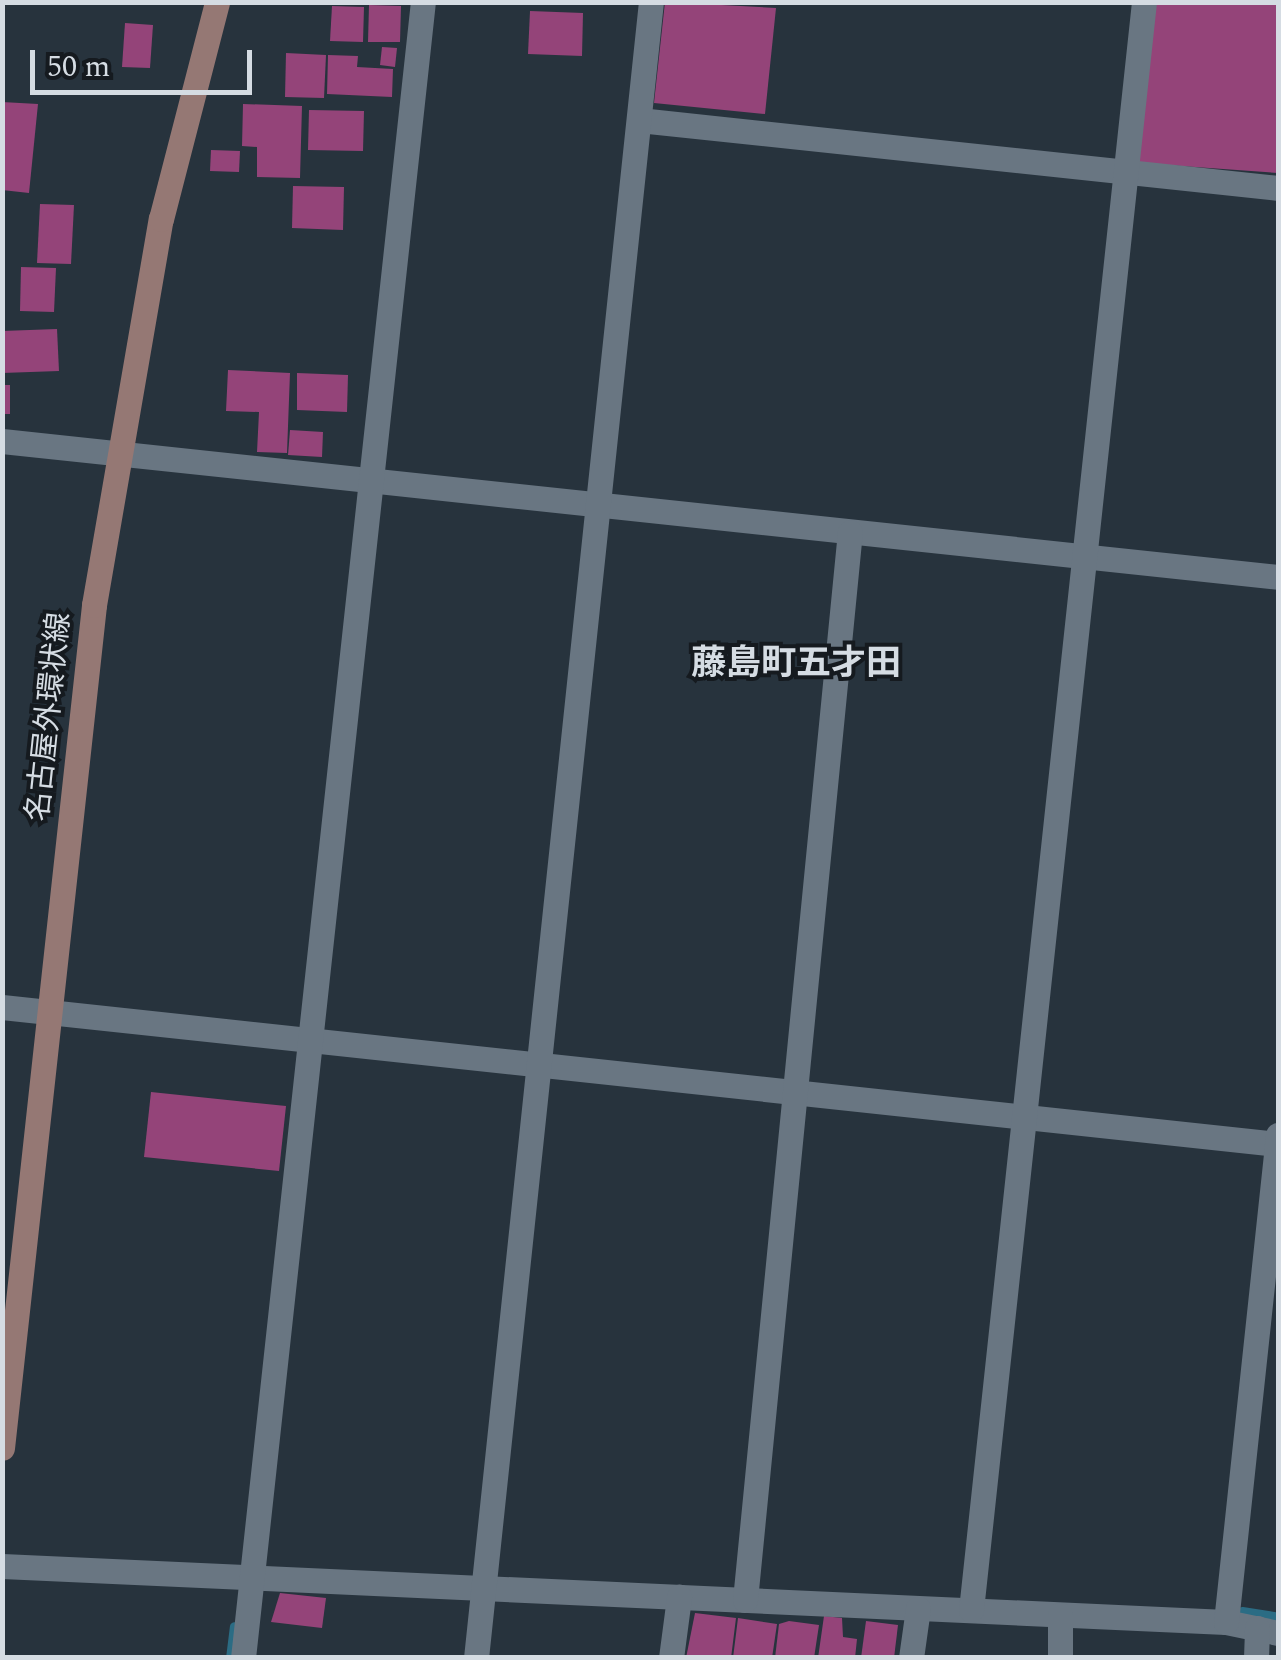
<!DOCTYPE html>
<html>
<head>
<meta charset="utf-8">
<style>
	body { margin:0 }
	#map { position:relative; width:1281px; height:1660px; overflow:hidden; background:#27333d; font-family:Spectral,"Noto Sans JP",serif }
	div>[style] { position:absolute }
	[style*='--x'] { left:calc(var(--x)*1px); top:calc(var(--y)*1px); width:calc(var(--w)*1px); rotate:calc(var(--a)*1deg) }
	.stream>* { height:9px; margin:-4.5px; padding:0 4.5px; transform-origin:4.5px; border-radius:4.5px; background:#2b6c84 }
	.building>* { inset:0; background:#944479 }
	.street>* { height:25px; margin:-12.5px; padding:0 12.5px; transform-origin:12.5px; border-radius:12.5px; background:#697682 }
	.secondary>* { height:25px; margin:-12.5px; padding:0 12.5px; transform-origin:12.5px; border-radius:12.5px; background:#957874 }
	span { translate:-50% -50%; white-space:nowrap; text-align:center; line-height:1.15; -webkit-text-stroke:8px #151a1f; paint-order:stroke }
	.street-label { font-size:30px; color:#d5dce3 }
	.quarter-label { font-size:35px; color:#d5dce3; font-weight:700 }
	.frame { position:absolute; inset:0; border:5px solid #d5dce3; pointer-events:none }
	.scale { position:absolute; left:30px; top:50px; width:222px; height:45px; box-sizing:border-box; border:5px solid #d5dce3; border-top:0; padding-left:12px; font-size:30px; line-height:35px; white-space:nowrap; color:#d5dce3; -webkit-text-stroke:8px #151a1f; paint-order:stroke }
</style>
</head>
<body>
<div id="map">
	<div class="stream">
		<i style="--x:1242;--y:1611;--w:36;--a:9"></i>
		<i style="--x:230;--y:1658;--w:32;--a:-83"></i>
	</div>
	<div class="building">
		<i style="clip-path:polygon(665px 2px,776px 8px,765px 114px,654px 103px)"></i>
		<i style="clip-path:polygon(1152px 2px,1278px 4px,1278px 173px,1139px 163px)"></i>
		<i style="clip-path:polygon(369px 5px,401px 6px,400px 42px,368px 42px)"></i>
		<i style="clip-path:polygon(332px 6px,364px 7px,363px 42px,330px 41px)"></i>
		<i style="clip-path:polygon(530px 11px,583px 13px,582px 56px,528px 54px)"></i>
		<i style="clip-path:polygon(125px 23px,153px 25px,150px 68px,122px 67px)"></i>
		<i style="clip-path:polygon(382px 47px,397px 48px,395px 67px,380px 65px)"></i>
		<i style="clip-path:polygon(286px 53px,326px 55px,324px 98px,285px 97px)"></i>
		<i style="clip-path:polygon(328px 55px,358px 56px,357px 67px,393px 69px,392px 97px,327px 94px)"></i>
		<i style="clip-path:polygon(2px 102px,38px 104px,29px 193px,2px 190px)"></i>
		<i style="clip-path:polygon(243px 104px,302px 106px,300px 178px,257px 177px,257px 147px,242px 146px)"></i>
		<i style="clip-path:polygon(309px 110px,364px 111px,363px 151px,308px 150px)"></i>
		<i style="clip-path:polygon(211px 150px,240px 151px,239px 172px,210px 171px)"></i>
		<i style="clip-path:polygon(293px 186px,344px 187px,343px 230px,292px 228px)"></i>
		<i style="clip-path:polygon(40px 204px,74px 205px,71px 264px,37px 263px)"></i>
		<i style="clip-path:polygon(21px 267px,56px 268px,54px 312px,20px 311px)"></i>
		<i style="clip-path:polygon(57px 329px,59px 371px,2px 373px,2px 331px)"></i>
		<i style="clip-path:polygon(228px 370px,290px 373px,287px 453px,257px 452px,259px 412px,226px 411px)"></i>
		<i style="clip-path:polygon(297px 373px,348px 375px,347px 412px,297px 410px)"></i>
		<i style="clip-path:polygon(2px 385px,10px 385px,10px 414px,2px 414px)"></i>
		<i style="clip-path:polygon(290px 430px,323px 432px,322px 457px,288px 455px)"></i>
		<i style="clip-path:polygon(151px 1092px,286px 1106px,279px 1171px,144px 1157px)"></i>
		<i style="clip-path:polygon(280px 1593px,326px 1598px,322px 1628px,271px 1622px)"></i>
		<i style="clip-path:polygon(695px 1613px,736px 1618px,731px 1658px,686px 1658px)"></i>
		<i style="clip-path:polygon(824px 1616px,842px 1618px,843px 1637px,857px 1639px,855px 1658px,818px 1658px)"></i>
		<i style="clip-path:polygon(738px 1618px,777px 1624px,772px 1658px,733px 1658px)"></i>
		<i style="clip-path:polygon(789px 1621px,819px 1625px,814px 1658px,775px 1658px,779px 1624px)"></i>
		<i style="clip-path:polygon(866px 1621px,898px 1625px,894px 1658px,861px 1658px)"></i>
	</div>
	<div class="street">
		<i style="--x:639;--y:120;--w:643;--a:6.07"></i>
		<i style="--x:2;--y:441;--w:1283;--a:6.08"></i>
		<i style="--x:2;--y:1007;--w:1283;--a:6.13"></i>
		<i style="--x:2;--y:1566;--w:1225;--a:2.62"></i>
		<i style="--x:1226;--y:1622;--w:53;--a:11.9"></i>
		<i style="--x:745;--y:1600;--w:1073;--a:-84.39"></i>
		<i style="--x:971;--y:1610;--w:1617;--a:-83.86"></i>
		<i style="--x:1060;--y:1615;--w:43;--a:90"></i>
		<i style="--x:1226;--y:1622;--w:490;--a:-83.9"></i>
		<i style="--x:243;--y:1658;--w:1666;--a:-83.8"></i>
		<i style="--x:476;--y:1658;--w:1665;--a:-83.97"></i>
		<i style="--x:671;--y:1658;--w:62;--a:-82.5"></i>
		<i style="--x:911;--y:1658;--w:50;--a:-82"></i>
		<i style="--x:1256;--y:1658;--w:30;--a:-88"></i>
	</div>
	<div class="secondary">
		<i style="--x:2;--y:1448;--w:848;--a:-83.77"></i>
		<i style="--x:94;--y:605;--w:392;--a:-80.2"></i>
		<i style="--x:161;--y:219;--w:224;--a:-75.5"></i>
	</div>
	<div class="street-label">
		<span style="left:49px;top:717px;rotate:-84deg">名古屋外環状線</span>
	</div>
	<div class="quarter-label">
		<span style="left:796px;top:664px">藤島町五才田</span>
	</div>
	<div class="frame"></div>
	<div class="scale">50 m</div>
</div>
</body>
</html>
